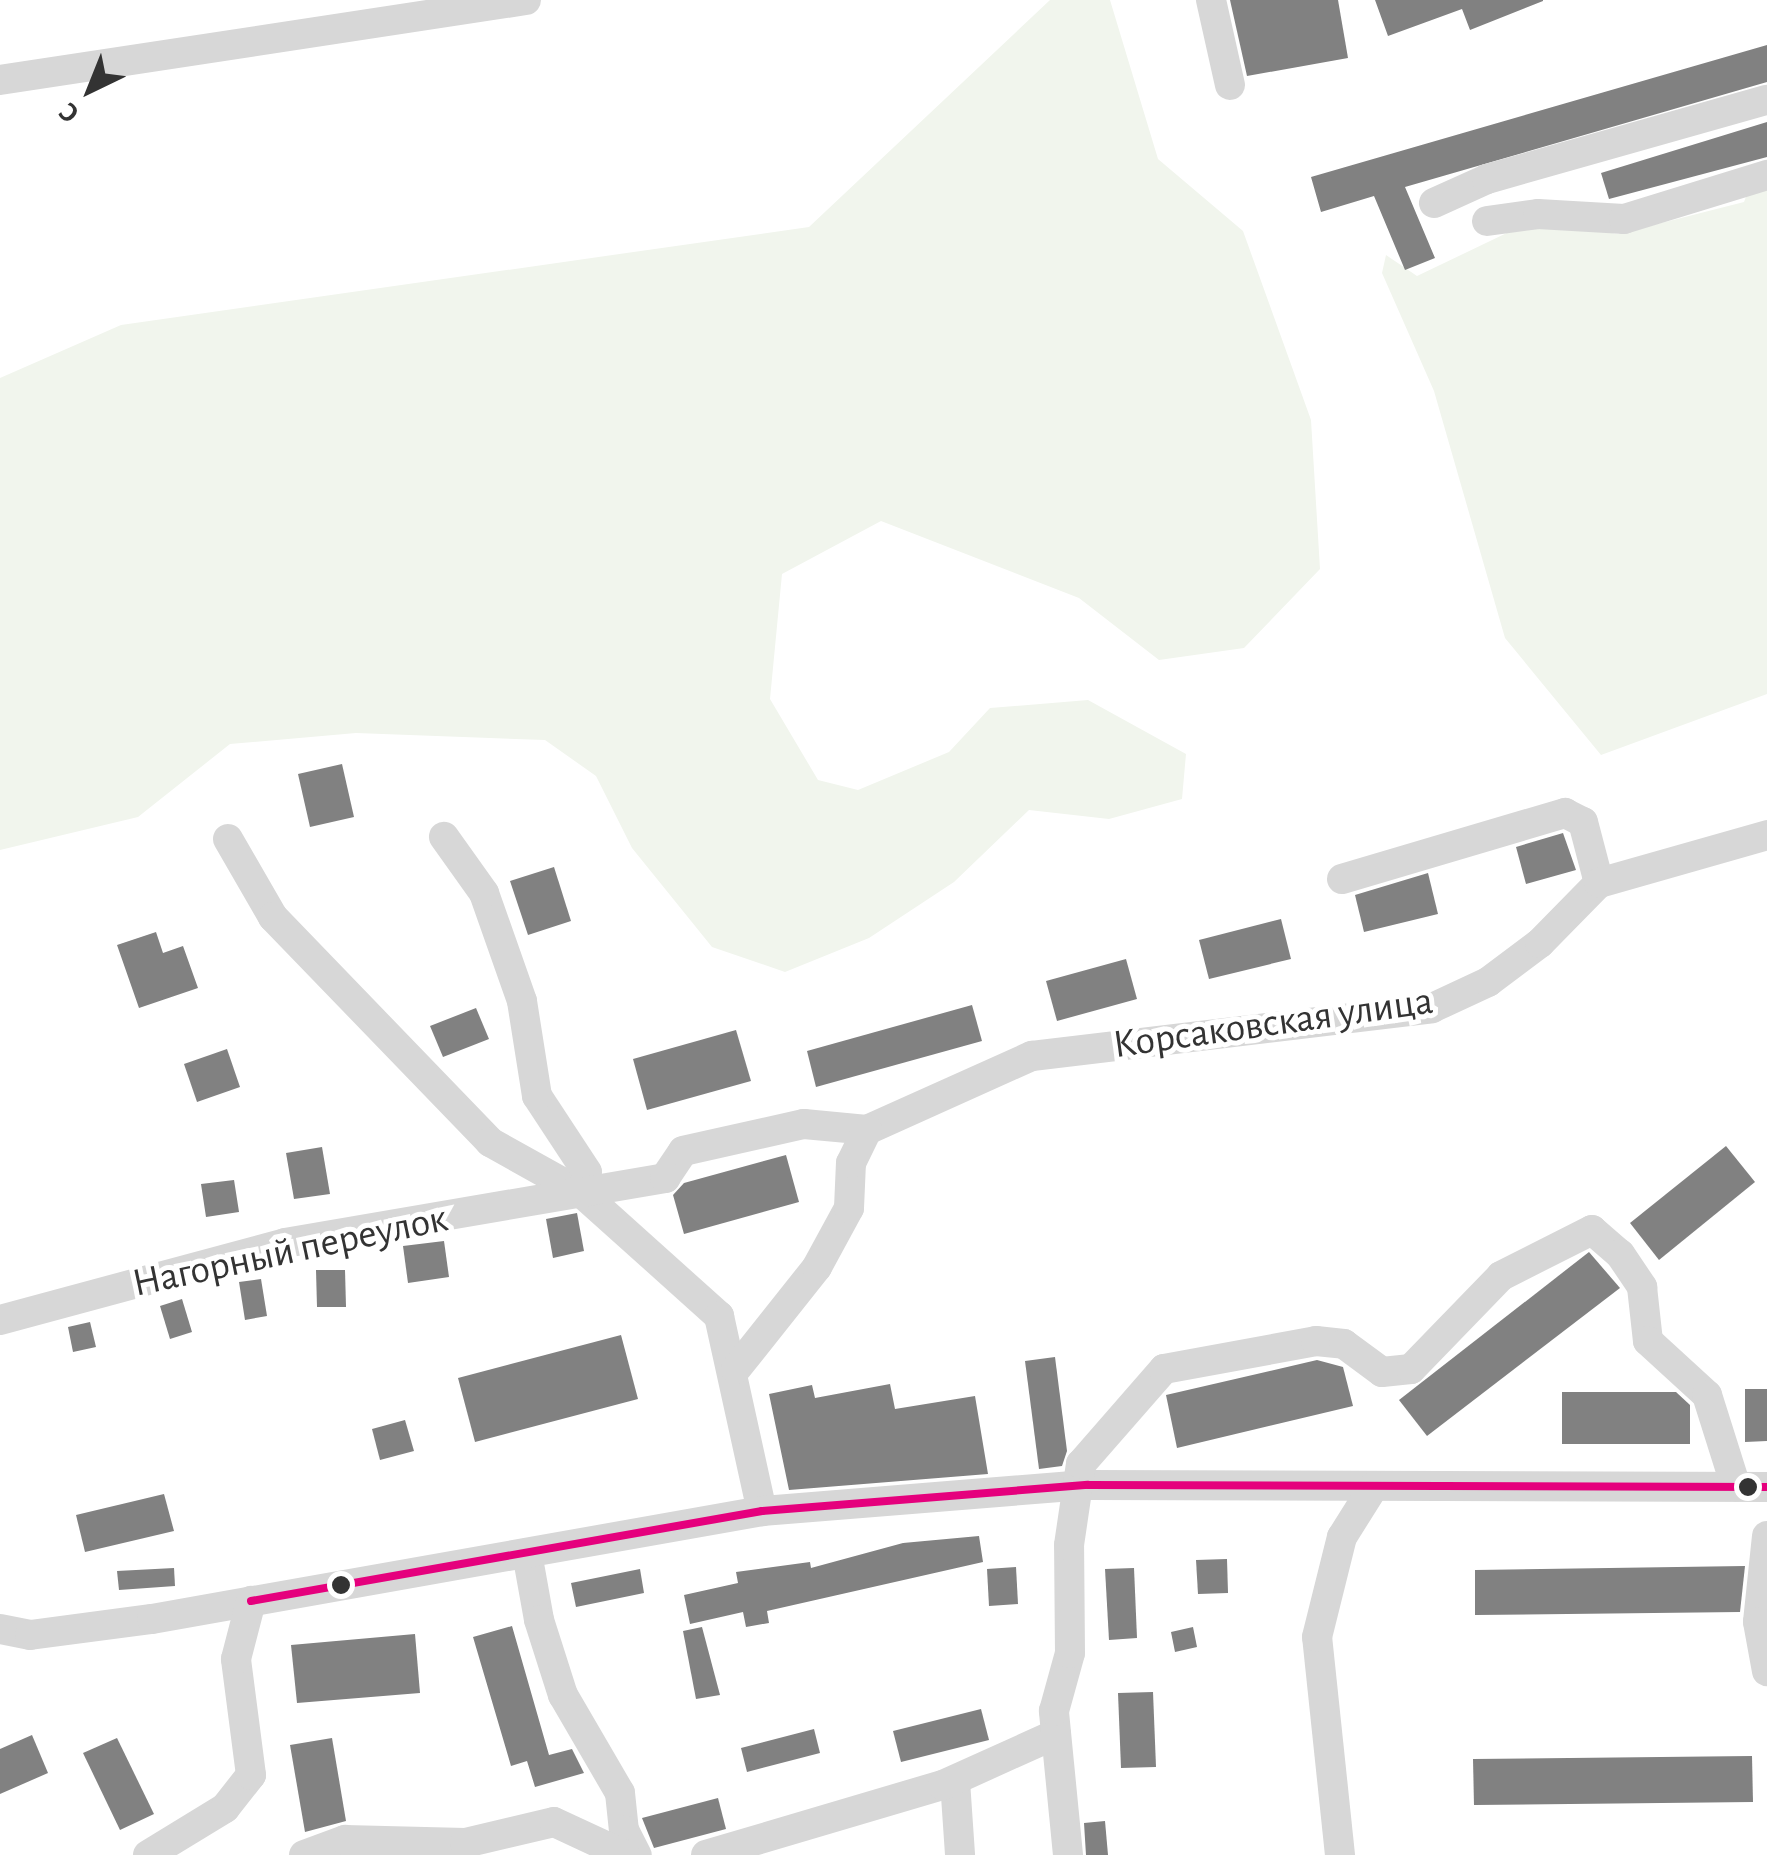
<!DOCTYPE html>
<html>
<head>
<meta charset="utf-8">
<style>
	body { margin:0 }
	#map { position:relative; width:1767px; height:1855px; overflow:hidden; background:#fff; font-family:"Alegreya Sans",sans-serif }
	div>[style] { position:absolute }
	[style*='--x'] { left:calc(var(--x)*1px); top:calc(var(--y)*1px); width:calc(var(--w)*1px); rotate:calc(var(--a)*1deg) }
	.green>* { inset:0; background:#f1f5ed }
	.building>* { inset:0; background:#818181 }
	.minor>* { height:30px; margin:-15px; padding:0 15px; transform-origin:15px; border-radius:15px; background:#d7d7d7 }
	.bus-1>* { height:8px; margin:-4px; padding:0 4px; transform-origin:4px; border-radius:4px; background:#e5007d }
	.dots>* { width:28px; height:28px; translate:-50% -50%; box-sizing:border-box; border:5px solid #fff; border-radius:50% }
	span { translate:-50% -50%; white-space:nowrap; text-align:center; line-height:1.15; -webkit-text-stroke:10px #fff; paint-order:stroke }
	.street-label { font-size:40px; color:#333 }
	.north { position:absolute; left:40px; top:40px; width:100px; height:100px; -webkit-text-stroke:8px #fff; paint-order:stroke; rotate:223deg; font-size:28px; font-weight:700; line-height:40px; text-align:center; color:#333 }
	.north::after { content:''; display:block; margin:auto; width:35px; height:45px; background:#333; clip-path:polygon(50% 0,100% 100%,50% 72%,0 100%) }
</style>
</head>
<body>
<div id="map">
	<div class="green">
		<i style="clip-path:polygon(1050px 0,1110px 0,1158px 159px,1243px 231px,1311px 420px,1320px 569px,1244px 648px,1159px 660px,1079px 598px,881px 521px,782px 574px,770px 699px,818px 780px,858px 790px,949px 752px,990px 708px,1088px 700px,1186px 754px,1182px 799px,1109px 819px,1029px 810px,954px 882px,869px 938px,785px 972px,712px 947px,632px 848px,596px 776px,545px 740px,356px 733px,230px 744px,138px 817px,0 850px,0 378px,121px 325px,809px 227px)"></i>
		<i style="clip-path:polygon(1767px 182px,1767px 694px,1601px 755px,1505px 638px,1434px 391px,1382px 273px,1386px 255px,1417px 276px,1532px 221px,1618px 234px,1744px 202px,1750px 186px)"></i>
	</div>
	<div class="building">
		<i style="clip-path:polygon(1230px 0,1338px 0,1348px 58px,1247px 76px)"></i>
		<i style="clip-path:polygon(1375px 0,1543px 0,1543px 1px,1470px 30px,1462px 9px,1388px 36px)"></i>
		<i style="clip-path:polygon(1767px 45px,1767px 82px,1405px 187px,1435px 258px,1405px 270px,1374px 196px,1321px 212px,1311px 177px)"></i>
		<i style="clip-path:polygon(1767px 122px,1767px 157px,1609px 199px,1601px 173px)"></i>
		<i style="clip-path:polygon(342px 764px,354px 817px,310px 827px,298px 774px)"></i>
		<i style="clip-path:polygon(1563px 833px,1576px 870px,1526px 884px,1516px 847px)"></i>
		<i style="clip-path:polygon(554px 867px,571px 921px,528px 935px,510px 881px)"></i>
		<i style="clip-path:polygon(1428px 873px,1438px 914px,1364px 932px,1355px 895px)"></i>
		<i style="clip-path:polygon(1281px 919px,1291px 959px,1209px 979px,1199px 940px)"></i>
		<i style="clip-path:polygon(156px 932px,163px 953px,183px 946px,198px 988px,139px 1008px,117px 945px)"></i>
		<i style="clip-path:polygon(1126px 959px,1137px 999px,1057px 1021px,1046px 981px)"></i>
		<i style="clip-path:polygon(972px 1005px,982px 1041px,816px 1087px,807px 1051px)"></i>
		<i style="clip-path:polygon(476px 1008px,489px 1039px,443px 1057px,430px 1026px)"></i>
		<i style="clip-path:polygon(736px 1030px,751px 1081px,647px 1110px,633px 1059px)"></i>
		<i style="clip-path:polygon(227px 1049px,240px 1087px,197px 1102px,184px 1064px)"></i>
		<i style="clip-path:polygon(1726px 1146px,1755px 1182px,1659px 1260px,1630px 1223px)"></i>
		<i style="clip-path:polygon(322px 1147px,330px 1194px,294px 1199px,286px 1153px)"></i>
		<i style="clip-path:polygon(786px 1155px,799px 1202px,684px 1234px,673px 1195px,684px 1183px)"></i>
		<i style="clip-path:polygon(234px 1180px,239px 1212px,206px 1217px,201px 1184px)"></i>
		<i style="clip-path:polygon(577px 1213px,584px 1251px,553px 1258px,546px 1219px)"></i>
		<i style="clip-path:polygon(444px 1241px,449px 1277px,408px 1283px,403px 1246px)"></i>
		<i style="clip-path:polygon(1589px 1252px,1620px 1288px,1427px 1436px,1399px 1400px)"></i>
		<i style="clip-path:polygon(316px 1270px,345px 1270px,346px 1307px,317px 1307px)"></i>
		<i style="clip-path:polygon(261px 1279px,267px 1316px,245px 1320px,239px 1282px)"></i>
		<i style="clip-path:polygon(182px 1299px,192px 1332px,170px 1339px,160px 1306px)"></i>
		<i style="clip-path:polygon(90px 1322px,96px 1347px,73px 1352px,68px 1327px)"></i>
		<i style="clip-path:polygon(621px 1335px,638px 1399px,475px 1442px,458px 1378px)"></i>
		<i style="clip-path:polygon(1055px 1357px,1067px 1451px,1062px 1466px,1039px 1469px,1025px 1361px)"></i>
		<i style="clip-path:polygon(1317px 1360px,1343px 1367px,1353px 1406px,1177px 1448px,1166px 1395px)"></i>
		<i style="clip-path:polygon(890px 1384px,895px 1409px,975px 1396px,988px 1474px,789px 1490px,769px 1394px,812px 1385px,815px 1398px)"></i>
		<i style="clip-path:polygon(1745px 1389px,1767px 1389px,1767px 1441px,1745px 1442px)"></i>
		<i style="clip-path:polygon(1562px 1392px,1676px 1392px,1690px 1405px,1690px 1444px,1562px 1444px)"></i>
		<i style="clip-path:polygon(405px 1420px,414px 1451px,380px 1460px,372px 1429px)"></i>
		<i style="clip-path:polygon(164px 1494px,174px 1531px,85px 1552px,76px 1515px)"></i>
		<i style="clip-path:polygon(979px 1536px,983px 1562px,767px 1611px,769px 1623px,746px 1627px,743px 1612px,690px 1624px,684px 1595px,738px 1583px,736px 1572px,810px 1562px,811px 1568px,903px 1543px)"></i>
		<i style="clip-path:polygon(1227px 1559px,1228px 1593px,1198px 1594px,1196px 1560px)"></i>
		<i style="clip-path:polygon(1745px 1566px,1740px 1612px,1475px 1615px,1475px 1570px)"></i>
		<i style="clip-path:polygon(1016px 1567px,1018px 1604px,989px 1606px,987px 1569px)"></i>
		<i style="clip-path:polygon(174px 1568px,175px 1586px,119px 1590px,117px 1571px)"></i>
		<i style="clip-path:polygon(1134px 1568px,1137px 1638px,1109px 1640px,1105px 1569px)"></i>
		<i style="clip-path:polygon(640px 1569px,644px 1593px,576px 1607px,571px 1583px)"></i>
		<i style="clip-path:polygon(512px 1626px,549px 1755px,572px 1749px,584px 1773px,535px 1787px,527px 1761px,511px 1766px,473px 1637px)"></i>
		<i style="clip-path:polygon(702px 1627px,720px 1695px,696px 1699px,683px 1631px)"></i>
		<i style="clip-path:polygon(1193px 1627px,1197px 1647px,1175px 1652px,1171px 1632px)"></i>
		<i style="clip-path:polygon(415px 1634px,420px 1693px,297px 1703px,291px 1645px)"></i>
		<i style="clip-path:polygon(1153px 1692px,1156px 1767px,1121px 1768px,1118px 1693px)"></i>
		<i style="clip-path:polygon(981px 1709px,989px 1740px,901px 1762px,893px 1731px)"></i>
		<i style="clip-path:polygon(814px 1729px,820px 1753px,747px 1772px,741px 1748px)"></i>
		<i style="clip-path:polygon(32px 1735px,48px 1773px,0 1794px,0 1749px)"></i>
		<i style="clip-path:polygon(117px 1738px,154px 1814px,120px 1830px,83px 1753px)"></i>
		<i style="clip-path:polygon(332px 1738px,346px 1821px,305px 1832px,290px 1745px)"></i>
		<i style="clip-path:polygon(1752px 1756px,1753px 1802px,1474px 1805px,1473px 1759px)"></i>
		<i style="clip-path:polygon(718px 1798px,726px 1829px,654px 1848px,642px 1818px)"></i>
		<i style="clip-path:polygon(1105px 1821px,1108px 1855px,1086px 1855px,1084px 1823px)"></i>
	</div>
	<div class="minor">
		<i style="--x:1211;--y:0;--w:87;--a:77.4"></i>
		<i style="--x:0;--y:80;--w:532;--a:-8.65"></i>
		<i style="--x:1434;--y:203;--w:58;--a:-24.4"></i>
		<i style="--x:1487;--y:179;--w:291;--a:-15.8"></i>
		<i style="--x:1487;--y:221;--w:51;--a:-7.8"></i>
		<i style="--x:1538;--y:214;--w:86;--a:3.3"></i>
		<i style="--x:1624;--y:219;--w:150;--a:-17.1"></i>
		<i style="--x:228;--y:839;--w:90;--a:60"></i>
		<i style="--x:273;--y:917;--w:313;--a:46"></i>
		<i style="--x:490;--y:1142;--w:107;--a:29.2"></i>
		<i style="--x:583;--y:1194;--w:22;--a:-80"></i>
		<i style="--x:587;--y:1172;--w:91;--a:-123.3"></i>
		<i style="--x:537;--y:1096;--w:96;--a:-99"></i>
		<i style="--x:522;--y:1001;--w:114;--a:-109.4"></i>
		<i style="--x:484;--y:893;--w:69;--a:-125.5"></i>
		<i style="--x:1342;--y:879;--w:233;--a:-16.5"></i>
		<i style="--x:1565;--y:813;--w:20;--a:27"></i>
		<i style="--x:1583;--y:822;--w:63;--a:75.3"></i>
		<i style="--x:867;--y:1130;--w:181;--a:-24.2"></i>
		<i style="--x:1032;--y:1056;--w:403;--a:-6.8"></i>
		<i style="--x:1432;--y:1008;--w:62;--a:-24.9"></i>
		<i style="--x:1488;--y:982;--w:65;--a:-36.9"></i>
		<i style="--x:1540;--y:943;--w:84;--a:-45.5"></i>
		<i style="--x:1599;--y:883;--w:175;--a:-15.9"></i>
		<i style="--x:583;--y:1194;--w:183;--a:41.9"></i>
		<i style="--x:719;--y:1316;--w:200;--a:77.6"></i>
		<i style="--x:0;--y:1320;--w:295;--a:-15.1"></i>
		<i style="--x:285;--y:1243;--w:386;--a:-9.7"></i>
		<i style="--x:665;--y:1178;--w:32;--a:-56"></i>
		<i style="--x:683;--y:1151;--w:124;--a:-12.6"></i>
		<i style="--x:804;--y:1124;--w:63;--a:5.4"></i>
		<i style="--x:736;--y:1369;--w:130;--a:-51.5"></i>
		<i style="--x:817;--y:1267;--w:67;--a:-61.5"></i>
		<i style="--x:849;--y:1208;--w:45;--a:-87.5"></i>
		<i style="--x:851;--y:1163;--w:37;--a:-64"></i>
		<i style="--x:1767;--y:1536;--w:86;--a:96"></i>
		<i style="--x:1758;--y:1622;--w:50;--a:79.6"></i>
		<i style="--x:527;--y:1553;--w:68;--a:79.8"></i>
		<i style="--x:539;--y:1620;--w:79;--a:72.3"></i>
		<i style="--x:563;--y:1695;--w:113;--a:59.8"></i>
		<i style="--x:620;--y:1793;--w:37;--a:84"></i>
		<i style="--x:624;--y:1830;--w:28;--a:63"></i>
		<i style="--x:0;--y:1629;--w:31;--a:11"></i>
		<i style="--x:30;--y:1635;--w:123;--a:-7.5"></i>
		<i style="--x:152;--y:1619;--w:619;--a:-10.04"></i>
		<i style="--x:762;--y:1511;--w:327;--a:-4.6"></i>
		<i style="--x:1088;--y:1485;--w:679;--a:0.17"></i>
		<i style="--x:955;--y:1781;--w:74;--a:86.1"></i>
		<i style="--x:148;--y:1855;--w:90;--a:-31.4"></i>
		<i style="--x:225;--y:1808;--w:42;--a:-51.8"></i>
		<i style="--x:251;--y:1775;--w:117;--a:-97.4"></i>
		<i style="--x:236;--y:1659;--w:60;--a:-75.5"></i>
		<i style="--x:304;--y:1855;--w:44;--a:-20.1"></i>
		<i style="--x:345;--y:1840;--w:120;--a:1.4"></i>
		<i style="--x:465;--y:1843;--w:91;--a:-13.3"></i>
		<i style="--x:554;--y:1822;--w:78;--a:24.9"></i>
		<i style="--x:706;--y:1855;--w:247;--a:-16.5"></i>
		<i style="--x:943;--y:1785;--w:124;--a:-24.3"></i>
		<i style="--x:1068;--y:1855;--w:145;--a:-95.6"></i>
		<i style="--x:1054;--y:1711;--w:60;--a:-74.6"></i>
		<i style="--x:1070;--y:1653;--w:108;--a:-90.5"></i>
		<i style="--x:1069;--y:1545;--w:82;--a:-81.6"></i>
		<i style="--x:1081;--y:1464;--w:126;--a:-48.9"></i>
		<i style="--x:1164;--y:1369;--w:155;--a:-10.4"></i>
		<i style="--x:1316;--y:1341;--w:28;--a:6"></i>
		<i style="--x:1344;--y:1344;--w:47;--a:36.4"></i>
		<i style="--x:1382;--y:1372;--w:29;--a:-6"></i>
		<i style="--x:1411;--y:1369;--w:129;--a:-45.9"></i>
		<i style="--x:1501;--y:1276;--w:102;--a:-26.8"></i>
		<i style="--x:1592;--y:1230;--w:37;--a:41"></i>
		<i style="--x:1620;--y:1254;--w:40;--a:56"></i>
		<i style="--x:1642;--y:1287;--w:54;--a:83.7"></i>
		<i style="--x:1648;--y:1341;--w:80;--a:42.5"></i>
		<i style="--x:1707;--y:1395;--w:96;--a:72.5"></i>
		<i style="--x:1340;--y:1855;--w:219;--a:-96"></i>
		<i style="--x:1317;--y:1637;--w:103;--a:-76"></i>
		<i style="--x:1342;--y:1537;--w:60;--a:-57.9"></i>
	</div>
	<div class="bus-1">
		<i style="--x:251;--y:1601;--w:519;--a:-9.99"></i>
		<i style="--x:762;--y:1511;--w:327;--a:-4.6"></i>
		<i style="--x:1088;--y:1485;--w:679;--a:0.17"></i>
	</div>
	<div class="dots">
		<i style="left:1748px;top:1487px;background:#333"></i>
		<i style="left:341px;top:1585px;background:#333"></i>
	</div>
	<div class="street-label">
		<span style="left:1273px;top:1023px;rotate:-8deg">Корсаковская улица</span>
		<span style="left:290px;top:1251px;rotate:-12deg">Нагорный переулок</span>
	</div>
	<div class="north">С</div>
</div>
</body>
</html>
